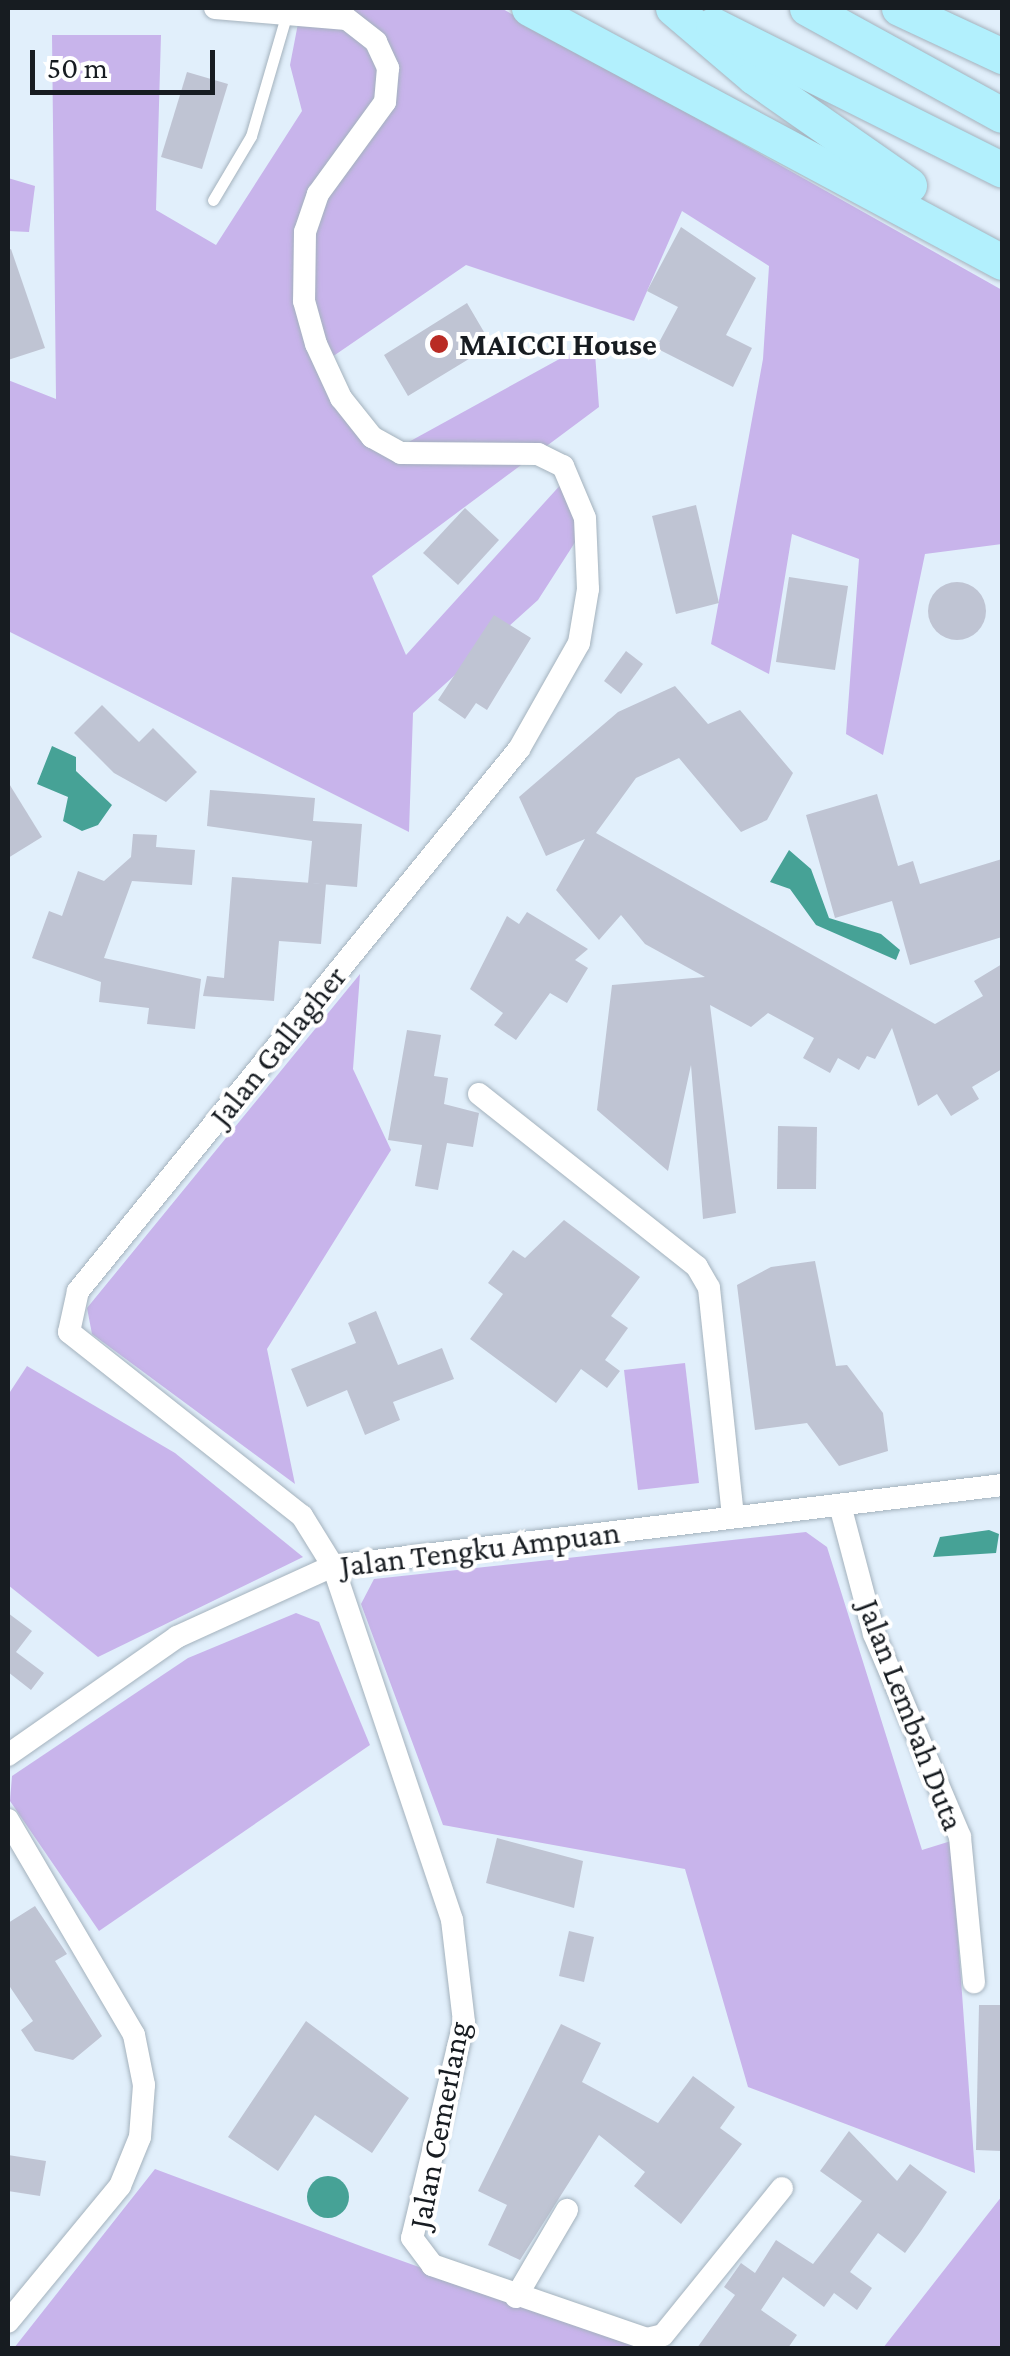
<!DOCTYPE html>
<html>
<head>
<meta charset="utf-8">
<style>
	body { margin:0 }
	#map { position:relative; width:1010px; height:2356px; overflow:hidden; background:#e1effb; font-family:"Crimson Pro",serif }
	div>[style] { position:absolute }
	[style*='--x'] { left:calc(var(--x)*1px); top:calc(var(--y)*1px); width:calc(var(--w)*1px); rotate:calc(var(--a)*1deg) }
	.green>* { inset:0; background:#c8b4eb }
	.water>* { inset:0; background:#46a296 }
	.round { border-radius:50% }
	.building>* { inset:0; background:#bfc4d3 }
	.roads { filter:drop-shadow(0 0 2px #a4b2bd) drop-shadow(0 0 2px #a4b2bd) }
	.service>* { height:11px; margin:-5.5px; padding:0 5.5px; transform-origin:5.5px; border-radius:5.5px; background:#fff }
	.minor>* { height:22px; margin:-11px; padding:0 11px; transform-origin:11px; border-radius:11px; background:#fff }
	.primary>* { height:35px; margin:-17.5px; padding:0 17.5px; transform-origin:17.5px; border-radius:17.5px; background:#b2f0fd }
	.dots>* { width:28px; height:28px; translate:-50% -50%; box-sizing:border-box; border:5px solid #fff; border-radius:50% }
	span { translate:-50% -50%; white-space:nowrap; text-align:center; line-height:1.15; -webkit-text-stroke:8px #fff; paint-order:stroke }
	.poi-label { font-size:32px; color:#171c21; font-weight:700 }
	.left { translate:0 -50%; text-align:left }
	.street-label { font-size:32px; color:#171c21 }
	.frame { position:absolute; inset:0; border:10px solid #171c21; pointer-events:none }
	.scale { position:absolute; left:30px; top:50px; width:185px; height:45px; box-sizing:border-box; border:5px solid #171c21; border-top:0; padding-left:12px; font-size:30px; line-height:35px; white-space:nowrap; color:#171c21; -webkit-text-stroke:8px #fff; paint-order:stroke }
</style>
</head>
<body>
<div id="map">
	<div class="green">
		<i style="clip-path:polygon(301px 8px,501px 8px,1002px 290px,1002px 544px,925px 554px,883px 755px,846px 734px,859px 559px,792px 534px,769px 674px,711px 644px,763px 359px,769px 266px,682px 211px,634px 321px,466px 265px,316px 368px,385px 455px,594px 340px,599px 407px,372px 576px,406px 655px,564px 481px,581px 533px,538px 600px,413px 713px,409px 832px,8px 631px,8px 380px,56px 399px,52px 35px,161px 35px,156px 210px,216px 245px,302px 111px,290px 65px)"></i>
		<i style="clip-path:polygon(8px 178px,35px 186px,29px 232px,8px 231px)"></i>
		<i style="clip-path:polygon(360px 974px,353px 1069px,391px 1150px,267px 1349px,295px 1484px,92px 1334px,87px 1308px)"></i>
		<i style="clip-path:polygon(685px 1363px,699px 1483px,638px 1490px,624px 1370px)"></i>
		<i style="clip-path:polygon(27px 1366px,175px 1453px,303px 1557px,98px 1657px,8px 1585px,8px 1395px)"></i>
		<i style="clip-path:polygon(806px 1532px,827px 1547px,922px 1850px,951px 1841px,975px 2173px,748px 2087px,685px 1869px,443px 1825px,361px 1604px,374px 1579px)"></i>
		<i style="clip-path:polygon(296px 1613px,319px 1622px,370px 1745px,99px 1931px,10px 1801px,12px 1776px,188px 1658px)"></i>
		<i style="clip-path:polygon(155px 2169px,366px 2248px,645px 2348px,14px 2348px)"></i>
		<i style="clip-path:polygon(1002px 2196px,1002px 2348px,882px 2348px,883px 2348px)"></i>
	</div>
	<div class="water">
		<i style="clip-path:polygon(52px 746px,76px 757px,76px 771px,112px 805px,98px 825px,82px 831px,63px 821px,68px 797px,37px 784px)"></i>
		<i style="clip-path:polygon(789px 850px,811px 869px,829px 918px,881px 934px,900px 950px,896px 960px,816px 925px,790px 889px,770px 882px)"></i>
		<i style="clip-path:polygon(989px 1530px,999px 1534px,996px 1553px,933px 1557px,940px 1537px)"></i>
		<i class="round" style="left:307px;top:2176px;width:42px;height:42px"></i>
	</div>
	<div class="building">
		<i style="clip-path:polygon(187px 72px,228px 84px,202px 169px,161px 157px)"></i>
		<i style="clip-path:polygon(681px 227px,756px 278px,726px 335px,752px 348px,733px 387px,656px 348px,678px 307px,647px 291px)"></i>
		<i style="clip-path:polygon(11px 249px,45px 348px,8px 360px,8px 250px)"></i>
		<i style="clip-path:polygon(467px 303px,484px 332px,475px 338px,482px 351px,408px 396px,384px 355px)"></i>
		<i style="clip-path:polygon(696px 505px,719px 603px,676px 614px,652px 516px)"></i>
		<i style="clip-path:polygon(465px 508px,499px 540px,458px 585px,423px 553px)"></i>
		<i style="clip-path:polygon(789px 577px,848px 586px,835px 670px,776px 662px)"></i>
		<i class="round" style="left:928px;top:582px;width:58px;height:58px"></i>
		<i style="clip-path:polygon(494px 615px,531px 638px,487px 710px,476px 703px,465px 719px,438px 700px)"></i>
		<i style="clip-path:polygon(626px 651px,643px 664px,621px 694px,604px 681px)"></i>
		<i style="clip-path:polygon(675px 686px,708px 724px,740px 710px,793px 773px,767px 820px,741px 832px,679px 758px,636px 778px,596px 833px,935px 1024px,983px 996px,974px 981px,1002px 964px,1002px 1069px,972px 1087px,979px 1099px,951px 1116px,937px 1094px,918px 1106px,892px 1028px,875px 1059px,867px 1056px,859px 1070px,838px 1058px,830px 1073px,803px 1058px,814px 1038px,768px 1013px,751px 1027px,710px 1005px,736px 1213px,703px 1219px,691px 1065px,668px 1171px,597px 1110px,612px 985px,705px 977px,645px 944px,621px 915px,599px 940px,556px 890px,585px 839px,546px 856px,519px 797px,618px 712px)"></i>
		<i style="clip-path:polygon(102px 705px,139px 742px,153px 728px,197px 772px,166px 802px,114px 773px,74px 733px)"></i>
		<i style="clip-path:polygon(8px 782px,42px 837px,8px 858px)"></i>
		<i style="clip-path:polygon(210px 790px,315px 798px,313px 821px,362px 824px,357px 887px,308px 883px,312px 841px,207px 826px)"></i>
		<i style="clip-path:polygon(877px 794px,898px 866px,913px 861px,920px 884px,1002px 859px,1002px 937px,910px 965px,892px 901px,835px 918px,806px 815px)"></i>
		<i style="clip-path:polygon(133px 834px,157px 835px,156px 847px,195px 850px,192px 885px,132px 881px,104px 958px,201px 979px,195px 1029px,147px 1024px,149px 1008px,99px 1002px,101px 982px,32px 958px,49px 911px,62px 916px,78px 871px,104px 881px,131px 857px)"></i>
		<i style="clip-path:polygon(232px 877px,326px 884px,321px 944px,279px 941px,274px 1001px,203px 996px,207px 976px,224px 978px)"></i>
		<i style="clip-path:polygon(527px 912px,588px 949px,575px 960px,588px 968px,567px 1003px,550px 993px,516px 1040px,494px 1025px,503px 1013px,470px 989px,507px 916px,519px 924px)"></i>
		<i style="clip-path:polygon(407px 1030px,441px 1035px,434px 1076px,448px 1078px,444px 1104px,479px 1113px,473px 1147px,447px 1143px,438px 1190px,415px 1186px,422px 1145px,388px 1140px)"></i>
		<i style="clip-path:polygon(778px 1126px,817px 1127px,816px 1189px,777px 1189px)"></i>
		<i style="clip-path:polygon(564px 1220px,640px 1277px,611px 1316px,628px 1328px,605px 1360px,620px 1371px,607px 1388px,581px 1369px,556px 1403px,470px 1339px,503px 1294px,488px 1283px,513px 1250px,525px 1258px)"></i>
		<i style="clip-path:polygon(815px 1261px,836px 1366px,847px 1365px,883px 1413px,888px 1451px,839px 1466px,807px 1423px,755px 1430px,737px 1285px,771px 1267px)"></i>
		<i style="clip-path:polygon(376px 1311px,398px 1365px,442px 1348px,454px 1379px,393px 1402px,400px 1420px,365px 1435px,347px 1390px,307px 1407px,291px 1369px,356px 1343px,348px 1323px)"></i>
		<i style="clip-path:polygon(8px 1613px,32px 1631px,16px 1652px,44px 1673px,31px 1690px,8px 1672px)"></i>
		<i style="clip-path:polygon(497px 1838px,583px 1861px,574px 1908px,486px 1883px)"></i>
		<i style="clip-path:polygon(35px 1906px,67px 1954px,55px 1961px,102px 2036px,73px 2060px,35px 2051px,21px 2030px,33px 2021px,8px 1984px,8px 1923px)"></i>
		<i style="clip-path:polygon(569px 1931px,594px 1937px,584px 1982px,559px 1976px)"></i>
		<i style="clip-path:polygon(979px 2005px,1002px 2005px,1002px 2151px,976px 2150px)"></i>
		<i style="clip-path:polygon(306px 2021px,409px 2098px,372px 2153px,315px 2115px,278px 2171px,228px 2137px)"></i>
		<i style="clip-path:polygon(561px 2024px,601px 2043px,582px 2082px,658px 2123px,693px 2076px,735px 2107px,720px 2128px,742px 2144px,681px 2224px,634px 2186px,645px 2172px,599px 2135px,520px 2260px,488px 2245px,507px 2205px,478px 2191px)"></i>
		<i style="clip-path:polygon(849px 2131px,897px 2181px,910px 2164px,947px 2192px,921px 2231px,905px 2253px,878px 2233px,850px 2272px,872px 2288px,857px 2310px,834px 2293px,824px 2307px,783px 2277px,761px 2310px,797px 2335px,788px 2348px,697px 2348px,735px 2295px,724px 2287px,741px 2263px,755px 2273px,776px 2240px,813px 2264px,862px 2201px,820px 2171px)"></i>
		<i style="clip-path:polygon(8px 2155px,46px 2161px,40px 2196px,8px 2191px)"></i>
	</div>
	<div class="roads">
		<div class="service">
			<i style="--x:213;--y:200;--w:74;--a:-59.3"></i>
			<i style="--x:251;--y:136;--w:128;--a:-73.7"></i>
		</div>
		<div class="minor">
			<i style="--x:215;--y:8;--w:132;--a:4.8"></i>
			<i style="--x:347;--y:19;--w:37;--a:38"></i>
			<i style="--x:376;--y:42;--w:29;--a:65"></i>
			<i style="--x:388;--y:68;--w:34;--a:95"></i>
			<i style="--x:385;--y:102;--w:114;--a:126.1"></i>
			<i style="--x:318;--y:194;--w:40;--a:108.9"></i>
			<i style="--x:305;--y:232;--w:69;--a:90.8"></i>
			<i style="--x:304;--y:301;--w:45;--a:74.4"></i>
			<i style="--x:316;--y:344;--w:60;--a:65.2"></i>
			<i style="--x:341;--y:398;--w:50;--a:51.5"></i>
			<i style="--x:372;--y:437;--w:33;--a:29"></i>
			<i style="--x:401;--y:453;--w:137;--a:0.4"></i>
			<i style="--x:538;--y:454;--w:28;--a:26"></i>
			<i style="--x:563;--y:466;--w:56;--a:67.1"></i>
			<i style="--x:585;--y:518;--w:71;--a:87.6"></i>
			<i style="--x:588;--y:589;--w:55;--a:99.5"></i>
			<i style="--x:579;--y:643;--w:122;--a:119.5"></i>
			<i style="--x:519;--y:749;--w:699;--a:129.13"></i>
			<i style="--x:78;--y:1291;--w:42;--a:102.4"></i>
			<i style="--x:69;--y:1332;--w:297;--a:38.3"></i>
			<i style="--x:302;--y:1516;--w:59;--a:58.2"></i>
			<i style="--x:333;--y:1566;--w:373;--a:71.4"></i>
			<i style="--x:452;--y:1920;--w:103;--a:83.3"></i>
			<i style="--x:464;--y:2022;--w:222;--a:103.5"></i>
			<i style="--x:412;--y:2238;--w:34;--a:53"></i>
			<i style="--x:432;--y:2265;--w:227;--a:19"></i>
			<i style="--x:647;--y:2339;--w:16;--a:-14"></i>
			<i style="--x:663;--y:2335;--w:189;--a:-51"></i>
			<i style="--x:479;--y:1094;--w:278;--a:38.4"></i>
			<i style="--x:697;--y:1267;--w:24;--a:60"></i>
			<i style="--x:709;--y:1288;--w:230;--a:84"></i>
			<i style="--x:841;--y:1509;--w:129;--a:75.2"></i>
			<i style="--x:874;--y:1634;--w:220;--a:67"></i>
			<i style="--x:960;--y:1837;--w:146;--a:84.5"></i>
			<i style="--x:8;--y:1755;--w:206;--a:-34.9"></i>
			<i style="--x:177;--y:1637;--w:171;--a:-24.5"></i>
			<i style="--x:333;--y:1566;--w:674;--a:-6.9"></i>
			<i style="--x:8;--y:1820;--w:249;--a:59.6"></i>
			<i style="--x:134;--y:2035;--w:51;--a:78.7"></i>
			<i style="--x:144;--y:2085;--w:52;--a:94.4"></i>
			<i style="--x:140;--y:2137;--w:53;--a:112.2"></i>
			<i style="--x:120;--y:2186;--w:176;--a:129.5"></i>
			<i style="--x:516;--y:2297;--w:101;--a:-59.6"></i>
		</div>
		<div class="primary">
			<i style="--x:529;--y:8;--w:537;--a:28.24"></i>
			<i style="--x:673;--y:8;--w:106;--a:40.4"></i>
			<i style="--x:754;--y:77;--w:189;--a:34.9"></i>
			<i style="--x:807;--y:8;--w:222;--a:28.8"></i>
			<i style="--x:899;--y:8;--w:114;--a:25"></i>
			<i style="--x:713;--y:25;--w:323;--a:26.6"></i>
		</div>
	</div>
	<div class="dots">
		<i style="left:439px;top:344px;background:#b92b24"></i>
	</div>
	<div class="poi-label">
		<span class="left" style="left:459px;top:344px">MAICCI House</span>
	</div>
	<div class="street-label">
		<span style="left:278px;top:1046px;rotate:-51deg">Jalan Gallagher</span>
		<span style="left:480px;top:1549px;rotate:-7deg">Jalan Tengku Ampuan</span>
		<span style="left:911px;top:1715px;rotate:69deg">Jalan Lembah Duta</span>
		<span style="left:439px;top:2125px;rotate:-79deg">Jalan Cemerlang</span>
	</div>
	<div class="frame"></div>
	<div class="scale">50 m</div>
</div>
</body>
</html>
